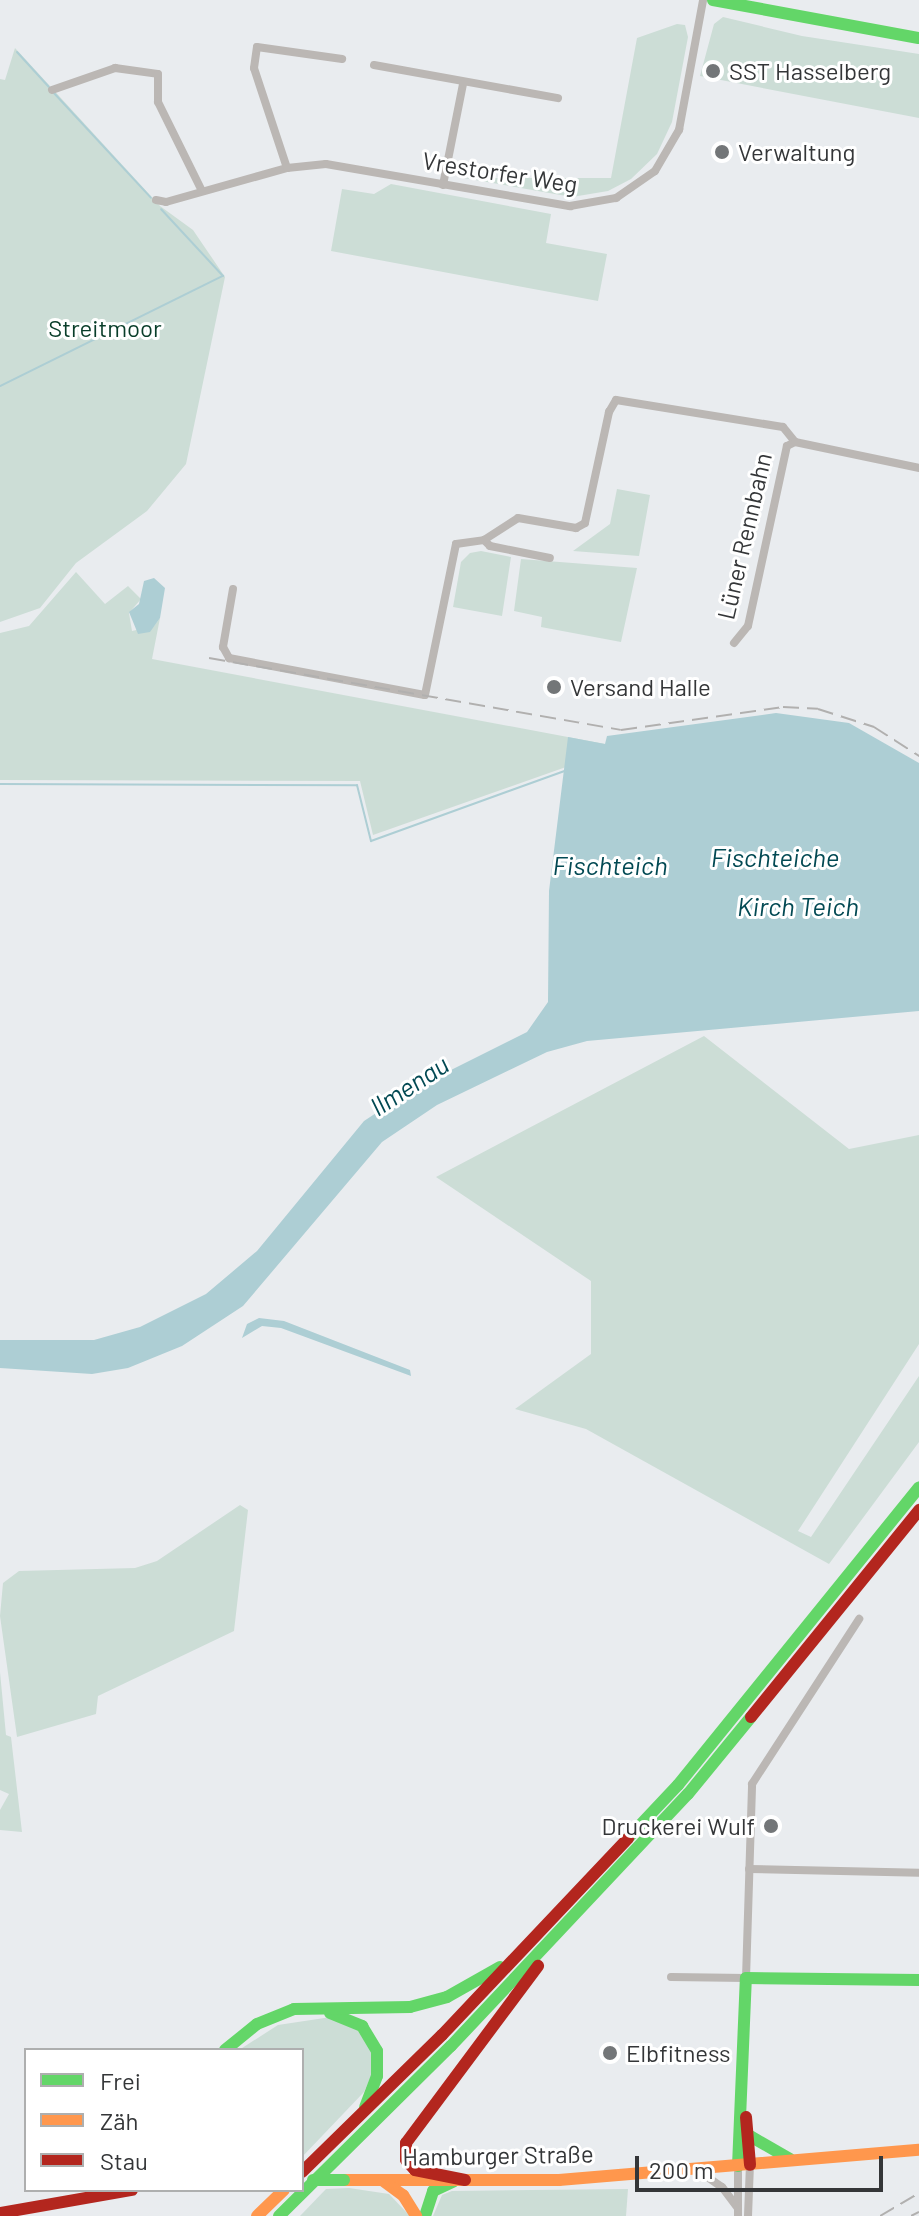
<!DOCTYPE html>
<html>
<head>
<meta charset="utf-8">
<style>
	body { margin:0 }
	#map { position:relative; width:919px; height:2216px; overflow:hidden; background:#e9ecef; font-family:Barlow,sans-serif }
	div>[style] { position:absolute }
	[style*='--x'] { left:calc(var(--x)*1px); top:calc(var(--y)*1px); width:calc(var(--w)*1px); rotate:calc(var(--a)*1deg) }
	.green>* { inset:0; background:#ccddd6 }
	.water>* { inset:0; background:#adced4 }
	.stream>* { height:2px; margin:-1px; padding:0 1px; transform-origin:1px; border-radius:1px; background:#adced4 }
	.street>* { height:8px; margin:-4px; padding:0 4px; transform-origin:4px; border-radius:4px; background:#bbb7b4 }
	.fast>* { height:12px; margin:-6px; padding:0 6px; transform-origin:6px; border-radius:6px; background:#63d668 }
	.slow>* { height:12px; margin:-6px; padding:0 6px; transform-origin:6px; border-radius:6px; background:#ff974d }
	.jam>* { height:12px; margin:-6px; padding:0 6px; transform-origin:6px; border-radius:6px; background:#b3261e }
	.rail>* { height:2px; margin-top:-1px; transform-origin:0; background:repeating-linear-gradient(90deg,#b1b0af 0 16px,transparent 0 24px) }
	.fast-bridge>* { height:12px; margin:-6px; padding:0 6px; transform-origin:6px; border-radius:6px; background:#63d668 }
	.dots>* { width:22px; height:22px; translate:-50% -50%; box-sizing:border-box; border:4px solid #fff; border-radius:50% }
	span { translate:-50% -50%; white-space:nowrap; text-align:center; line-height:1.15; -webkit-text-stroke:6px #fff; paint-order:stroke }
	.poi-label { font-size:24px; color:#343638 }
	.left { translate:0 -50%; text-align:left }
	.right { translate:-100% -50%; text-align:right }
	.street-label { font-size:24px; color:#343638 }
	.park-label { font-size:24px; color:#083d29 }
	.water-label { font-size:26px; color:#024953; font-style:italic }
	.legend { position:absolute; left:24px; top:2048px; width:280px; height:144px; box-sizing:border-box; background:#fff; border:2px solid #aeafaf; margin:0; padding:10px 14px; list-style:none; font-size:24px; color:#343638 }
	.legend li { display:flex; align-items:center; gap:16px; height:40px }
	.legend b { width:40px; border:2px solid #aeafaf }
	.scale { position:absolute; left:635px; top:2156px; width:248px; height:36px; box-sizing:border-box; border:4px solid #343638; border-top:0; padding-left:10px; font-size:24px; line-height:28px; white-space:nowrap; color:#343638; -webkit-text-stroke:6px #fff; paint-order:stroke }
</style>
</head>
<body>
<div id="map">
	<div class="green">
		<i style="clip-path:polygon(723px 17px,802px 36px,919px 54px,919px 118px,700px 76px,714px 24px)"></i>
		<i style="clip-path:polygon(677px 24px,685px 25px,688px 37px,672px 122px,657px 154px,631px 179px,608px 191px,572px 197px,464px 178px,611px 178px,637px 38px)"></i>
		<i style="clip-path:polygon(15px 48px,160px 206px,193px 230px,225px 277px,186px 464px,147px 511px,76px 563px,40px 608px,0 622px,0 79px,5px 80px)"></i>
		<i style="clip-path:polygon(391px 184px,551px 214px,546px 243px,607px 254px,598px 301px,331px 251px,342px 189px,374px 194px)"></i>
		<i style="clip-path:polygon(617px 489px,650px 495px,639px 556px,573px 551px,610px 524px)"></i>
		<i style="clip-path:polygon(481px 551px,511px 557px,502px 616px,453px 607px,461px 562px,470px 553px)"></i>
		<i style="clip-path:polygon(521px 559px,637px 568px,621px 642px,541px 627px,542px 617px,514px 611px)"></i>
		<i style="clip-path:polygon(76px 572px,105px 604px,128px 586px,141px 599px,129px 613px,132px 631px,154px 626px,160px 618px,152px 659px,605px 744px,548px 1002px,566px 767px,373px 835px,360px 781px,0 780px,0 633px,29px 626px)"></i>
		<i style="clip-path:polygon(704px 1036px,849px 1149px,919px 1135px,919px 1344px,798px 1531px,811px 1537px,919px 1376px,919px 1442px,829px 1564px,586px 1429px,515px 1409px,591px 1354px,591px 1281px,436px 1177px)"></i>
		<i style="clip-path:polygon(240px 1505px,248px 1510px,234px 1631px,98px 1696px,96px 1714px,17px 1737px,0 1616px,3px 1583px,19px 1571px,135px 1568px,157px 1561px)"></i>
		<i style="clip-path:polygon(0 1672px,6px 1735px,11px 1737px,22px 1832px,0 1830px,0 1810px,9px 1794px,0 1790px)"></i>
		<i style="clip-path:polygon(331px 2017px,356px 2028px,371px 2051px,372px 2074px,364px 2092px,302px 2157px,302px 2050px,239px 2050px,278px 2025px)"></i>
		<i style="clip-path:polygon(349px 2188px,389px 2194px,410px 2216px,300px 2216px,326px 2189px)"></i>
		<i style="clip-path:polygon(628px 2189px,626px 2216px,433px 2216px,442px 2195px,452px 2191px)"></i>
	</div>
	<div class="water">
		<i style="clip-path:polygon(154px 578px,165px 588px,160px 618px,150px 632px,138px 634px,129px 612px,139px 604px,144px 581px)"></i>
		<i style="clip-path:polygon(776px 713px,849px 723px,919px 763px,919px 1011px,587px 1041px,547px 1052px,437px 1105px,382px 1142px,243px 1306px,182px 1346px,128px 1368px,92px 1374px,0 1368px,0 1340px,94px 1340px,140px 1327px,206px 1294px,257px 1251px,364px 1121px,411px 1090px,527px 1032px,548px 1002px,549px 891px,568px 737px,605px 744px,607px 736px)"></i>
		<i style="clip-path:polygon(259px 1318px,284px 1321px,410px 1370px,411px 1376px,281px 1328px,262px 1326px,242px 1338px,247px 1324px)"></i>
	</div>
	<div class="stream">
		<i style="--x:17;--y:52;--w:47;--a:47.6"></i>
		<i style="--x:53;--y:92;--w:144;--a:47.2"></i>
		<i style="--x:0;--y:386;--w:249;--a:-26.3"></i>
		<i style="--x:223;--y:276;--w:91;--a:-132.8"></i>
		<i style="--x:0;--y:784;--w:357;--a:0.2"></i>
		<i style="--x:357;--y:785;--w:58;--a:76"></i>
		<i style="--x:371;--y:841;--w:208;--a:-19.9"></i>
	</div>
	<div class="street">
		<i style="--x:374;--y:65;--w:187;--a:10.2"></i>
		<i style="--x:52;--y:90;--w:67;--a:-19.2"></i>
		<i style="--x:115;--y:68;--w:43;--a:7.9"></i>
		<i style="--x:158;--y:74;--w:28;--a:90"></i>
		<i style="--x:158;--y:102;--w:99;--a:63.7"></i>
		<i style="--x:287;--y:168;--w:105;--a:-108.3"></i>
		<i style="--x:254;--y:68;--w:21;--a:-82"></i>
		<i style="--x:257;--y:47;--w:86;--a:8"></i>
		<i style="--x:443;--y:185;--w:103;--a:-78.8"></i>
		<i style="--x:156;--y:200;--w:10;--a:11"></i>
		<i style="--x:166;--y:202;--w:126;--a:-15.7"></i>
		<i style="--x:287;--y:168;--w:39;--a:-6"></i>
		<i style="--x:326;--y:164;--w:248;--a:9.8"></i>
		<i style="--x:570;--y:206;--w:47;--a:-9.9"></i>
		<i style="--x:616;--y:198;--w:47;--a:-34.7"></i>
		<i style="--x:655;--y:171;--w:48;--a:-59.7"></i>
		<i style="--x:679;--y:130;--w:132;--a:-79.5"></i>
		<i style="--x:484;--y:540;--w:8;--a:45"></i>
		<i style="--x:490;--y:546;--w:61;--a:11.3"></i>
		<i style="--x:233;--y:589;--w:59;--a:99.8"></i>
		<i style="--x:223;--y:647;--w:13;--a:61"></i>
		<i style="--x:229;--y:658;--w:199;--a:10.7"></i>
		<i style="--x:425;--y:695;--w:154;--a:-78.4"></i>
		<i style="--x:456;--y:544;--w:28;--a:-8"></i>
		<i style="--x:484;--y:540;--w:40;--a:-32.9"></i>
		<i style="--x:518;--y:518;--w:59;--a:9.8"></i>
		<i style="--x:576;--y:528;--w:10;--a:-29"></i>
		<i style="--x:585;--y:523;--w:114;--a:-77.8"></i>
		<i style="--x:609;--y:412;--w:14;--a:-60"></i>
		<i style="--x:616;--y:400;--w:169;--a:9.2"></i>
		<i style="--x:783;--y:427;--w:19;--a:51"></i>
		<i style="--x:734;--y:643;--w:22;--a:-51"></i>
		<i style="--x:748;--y:626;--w:184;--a:-77.8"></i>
		<i style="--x:787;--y:446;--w:9;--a:-27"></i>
		<i style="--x:795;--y:442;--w:127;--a:11.8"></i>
		<i style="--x:749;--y:1869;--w:170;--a:1.3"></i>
		<i style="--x:671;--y:1977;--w:75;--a:0.8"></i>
		<i style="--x:746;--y:1978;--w:194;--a:-88.2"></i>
		<i style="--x:752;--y:1784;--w:197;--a:-57"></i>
		<i style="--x:738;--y:2166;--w:50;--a:90"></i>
		<i style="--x:696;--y:2169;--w:32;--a:35"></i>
		<i style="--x:722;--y:2187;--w:26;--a:53"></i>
		<i style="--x:748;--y:2216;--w:51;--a:-87.8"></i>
	</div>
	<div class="fast">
		<i style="--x:713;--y:0;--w:209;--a:10.5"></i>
		<i style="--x:628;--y:1838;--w:73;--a:-46.7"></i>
		<i style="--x:678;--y:1785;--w:383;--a:-51"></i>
		<i style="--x:330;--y:2013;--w:35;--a:22"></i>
		<i style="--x:362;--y:2026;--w:29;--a:59"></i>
		<i style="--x:377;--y:2051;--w:25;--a:90"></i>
		<i style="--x:377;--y:2076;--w:33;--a:111"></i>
		<i style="--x:225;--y:2050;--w:41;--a:-39.1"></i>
		<i style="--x:257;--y:2024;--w:40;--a:-22"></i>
		<i style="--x:294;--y:2009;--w:116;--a:-1"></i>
		<i style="--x:410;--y:2007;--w:38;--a:-15"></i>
		<i style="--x:447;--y:1997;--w:61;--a:-29.5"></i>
		<i style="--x:750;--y:2136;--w:46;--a:29.9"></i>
		<i style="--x:738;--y:2166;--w:188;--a:-87.6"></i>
		<i style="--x:746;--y:1978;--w:173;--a:0.7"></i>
		<i style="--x:279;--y:2216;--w:242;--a:-44.7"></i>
		<i style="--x:451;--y:2046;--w:346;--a:-46.8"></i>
		<i style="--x:688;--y:1794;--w:99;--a:-50.7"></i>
		<i style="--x:425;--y:2216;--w:26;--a:-72"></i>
		<i style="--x:433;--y:2191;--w:23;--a:-25"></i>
	</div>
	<div class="slow">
		<i style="--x:344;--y:2180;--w:215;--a:0"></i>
		<i style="--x:559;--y:2180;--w:361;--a:-4.8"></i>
		<i style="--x:382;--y:2180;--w:26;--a:36"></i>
		<i style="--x:403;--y:2195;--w:25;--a:58"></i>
		<i style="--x:257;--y:2216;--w:37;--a:-44"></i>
	</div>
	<div class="jam">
		<i style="--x:751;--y:1717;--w:267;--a:-50.9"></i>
		<i style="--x:746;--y:2117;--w:48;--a:85.2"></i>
		<i style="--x:302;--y:2172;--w:196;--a:-44.4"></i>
		<i style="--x:442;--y:2035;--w:271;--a:-46.6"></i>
		<i style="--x:465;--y:2180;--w:51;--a:-168.7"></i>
		<i style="--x:415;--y:2170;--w:13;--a:-132"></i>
		<i style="--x:406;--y:2160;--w:17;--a:-90"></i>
		<i style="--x:406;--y:2143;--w:221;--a:-53.3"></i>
		<i style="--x:0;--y:2213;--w:134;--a:-9.9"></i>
	</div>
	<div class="rail">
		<i style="--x:209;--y:658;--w:418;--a:9.9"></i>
		<i style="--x:621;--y:730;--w:164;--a:-8.1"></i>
		<i style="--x:783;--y:707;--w:35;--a:3"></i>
		<i style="--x:818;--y:709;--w:59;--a:17.8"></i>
		<i style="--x:874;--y:727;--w:54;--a:32.8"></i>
		<i style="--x:880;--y:2216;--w:45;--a:-30.5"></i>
		<i style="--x:911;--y:2216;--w:9;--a:-27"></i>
	</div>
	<div class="fast-bridge">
		<i style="--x:313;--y:2180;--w:31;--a:0"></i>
	</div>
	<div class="dots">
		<i style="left:713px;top:71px;background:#737678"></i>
		<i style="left:722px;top:152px;background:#737678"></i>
		<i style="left:554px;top:687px;background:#737678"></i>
		<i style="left:771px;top:1826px;background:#737678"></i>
		<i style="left:610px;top:2053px;background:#737678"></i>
	</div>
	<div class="poi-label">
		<span class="left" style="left:729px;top:71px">SST Hasselberg</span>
		<span class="left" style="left:738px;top:152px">Verwaltung</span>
		<span class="left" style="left:570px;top:687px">Versand Halle</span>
		<span class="right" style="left:755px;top:1826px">Druckerei Wulf</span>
		<span class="left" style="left:626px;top:2053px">Elbfitness</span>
	</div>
	<div class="street-label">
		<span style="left:500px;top:172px;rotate:9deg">Vrestorfer Weg</span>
		<span style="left:744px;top:536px;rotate:-77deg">Lüner Rennbahn</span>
		<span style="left:498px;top:2155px;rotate:-1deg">Hamburger Straße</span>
	</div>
	<div class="park-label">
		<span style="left:105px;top:328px">Streitmoor</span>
	</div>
	<div class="water-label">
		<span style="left:775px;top:857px">Fischteiche</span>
		<span style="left:610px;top:865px">Fischteich</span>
		<span style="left:798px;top:906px">Kirch Teich</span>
		<span style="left:409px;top:1085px;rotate:-33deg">Ilmenau</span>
	</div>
	<ul class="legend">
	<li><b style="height:10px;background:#63d668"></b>Frei</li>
	<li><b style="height:10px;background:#ff974d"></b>Zäh</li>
	<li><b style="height:10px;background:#b3261e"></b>Stau</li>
	</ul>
	<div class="scale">200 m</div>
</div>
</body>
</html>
